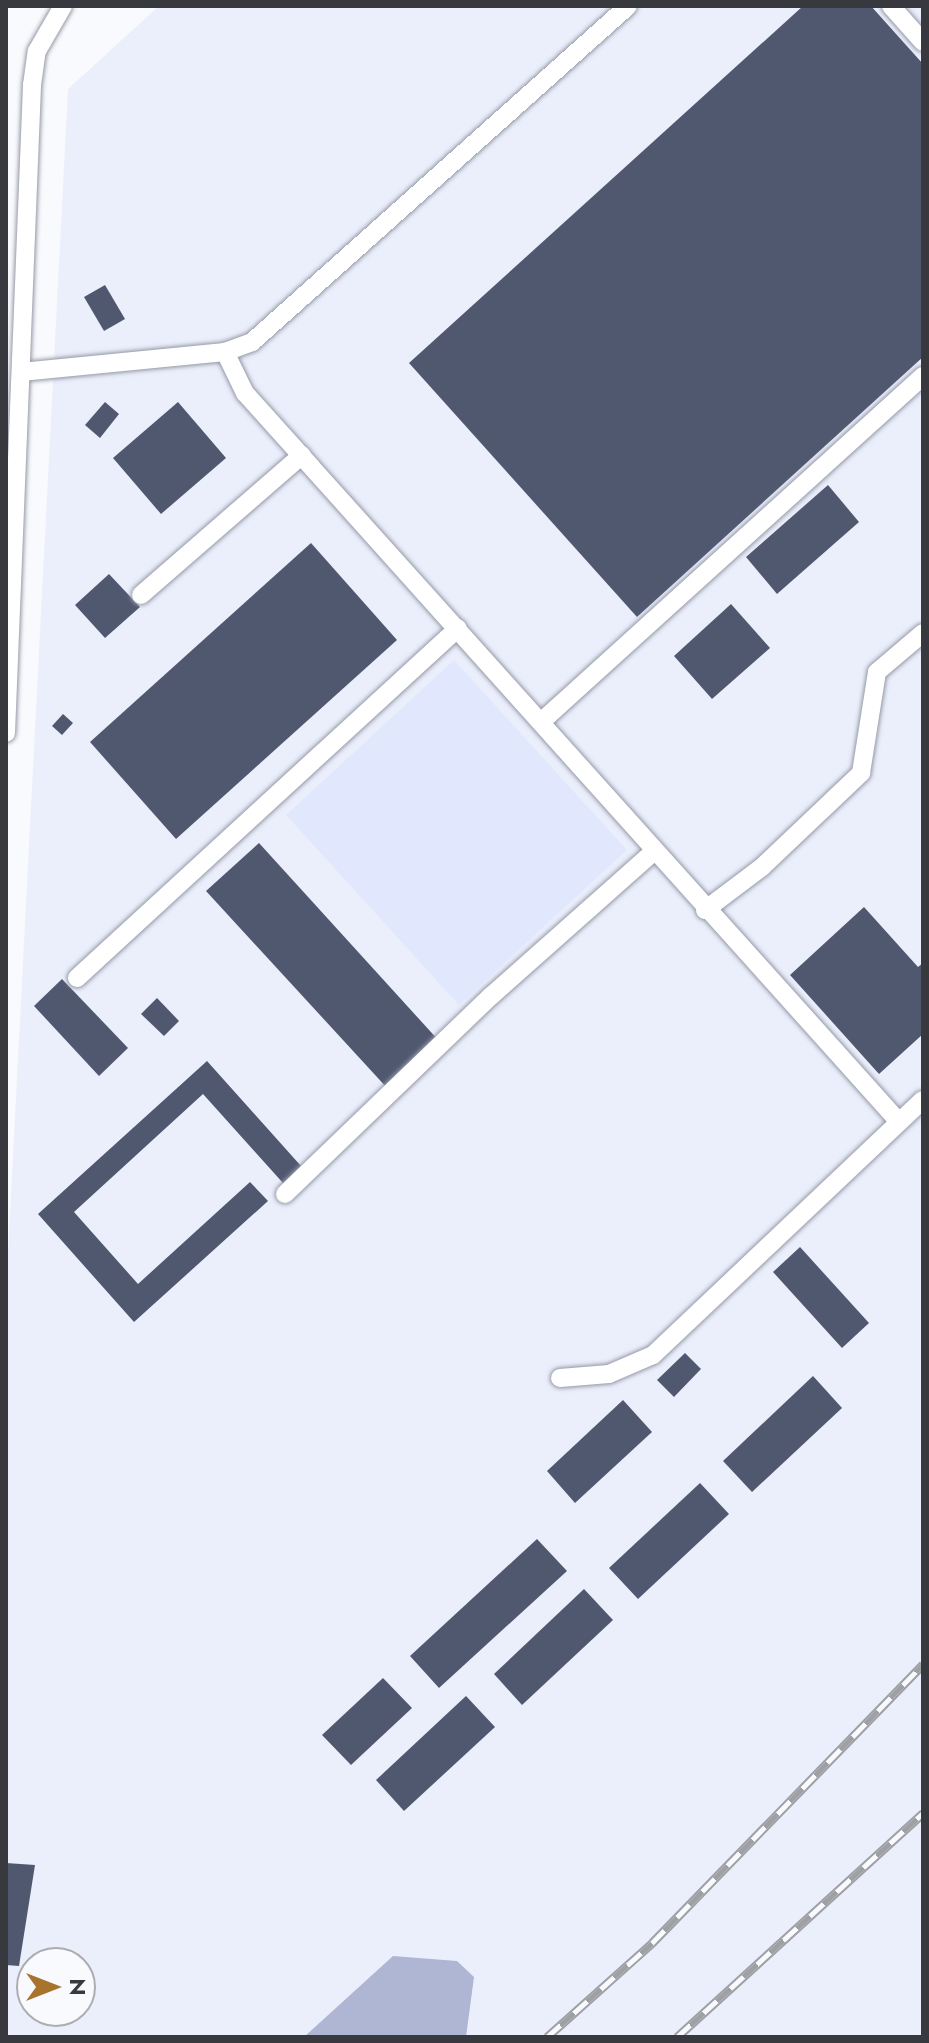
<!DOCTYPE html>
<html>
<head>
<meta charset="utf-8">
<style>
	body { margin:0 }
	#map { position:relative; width:929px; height:2043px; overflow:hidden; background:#f9fafd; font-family:Jost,sans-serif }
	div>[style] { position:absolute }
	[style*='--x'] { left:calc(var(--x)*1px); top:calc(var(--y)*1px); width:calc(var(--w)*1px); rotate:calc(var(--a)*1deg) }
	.built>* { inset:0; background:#ebeffc }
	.green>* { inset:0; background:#e1e8fe }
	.water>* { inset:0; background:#aeb6d3 }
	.building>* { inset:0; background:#505870 }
	.roads { filter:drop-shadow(0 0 2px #9599a7) drop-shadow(0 0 2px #9599a7) }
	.service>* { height:18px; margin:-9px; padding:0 9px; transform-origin:9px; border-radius:9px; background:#fff }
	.rail>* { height:9px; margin-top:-4.5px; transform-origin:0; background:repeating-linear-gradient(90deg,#f9fafd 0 18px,#9ea0a4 0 36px); box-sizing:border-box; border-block:2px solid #9ea0a4 }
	span { translate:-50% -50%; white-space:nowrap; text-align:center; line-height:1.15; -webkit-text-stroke:8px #f9fafd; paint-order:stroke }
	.frame { position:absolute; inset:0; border:8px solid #37393e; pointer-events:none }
	.north { position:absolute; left:16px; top:1947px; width:80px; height:80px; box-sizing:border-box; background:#f9fafd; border:2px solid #abadb1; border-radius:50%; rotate:90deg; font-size:22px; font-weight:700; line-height:32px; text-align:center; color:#37393e }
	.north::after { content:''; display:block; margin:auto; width:28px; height:36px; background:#a8732c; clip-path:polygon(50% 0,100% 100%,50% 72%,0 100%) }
</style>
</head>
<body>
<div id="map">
	<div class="built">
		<i style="clip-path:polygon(evenodd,159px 6px,923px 6px,923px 2037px,6px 2037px,6px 1292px,68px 89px,159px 6px,32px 1963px,80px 1963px,80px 2011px,32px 2011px,32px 1963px)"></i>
	</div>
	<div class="green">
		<i style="clip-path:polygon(454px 660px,627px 850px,459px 1005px,286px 815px)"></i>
	</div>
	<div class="water">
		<i style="clip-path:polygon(393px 1956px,457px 1961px,474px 1977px,466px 2037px,304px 2037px)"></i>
	</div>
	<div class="building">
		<i style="clip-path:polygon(803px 6px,871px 6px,923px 64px,923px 357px,637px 617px,409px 363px)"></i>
		<i style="clip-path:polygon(105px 285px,125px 319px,104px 331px,84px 297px)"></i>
		<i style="clip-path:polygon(105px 402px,119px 414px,100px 438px,85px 425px)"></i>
		<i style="clip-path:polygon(178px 402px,226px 458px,161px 514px,113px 458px)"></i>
		<i style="clip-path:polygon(828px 485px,859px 522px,777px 594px,746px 557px)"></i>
		<i style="clip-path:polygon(311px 543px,397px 640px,176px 839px,90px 742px)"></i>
		<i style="clip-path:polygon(109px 574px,140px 607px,105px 638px,75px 605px)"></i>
		<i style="clip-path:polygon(731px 604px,770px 648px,712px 699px,674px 656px)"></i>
		<i style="clip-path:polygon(63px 714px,73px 723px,62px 735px,52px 726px)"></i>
		<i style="clip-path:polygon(259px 843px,440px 1042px,388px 1089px,206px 891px)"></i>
		<i style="clip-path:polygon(864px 907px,918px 967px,923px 963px,923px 1034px,879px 1074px,790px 975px)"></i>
		<i style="clip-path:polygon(62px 979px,128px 1048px,99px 1076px,34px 1006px)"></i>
		<i style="clip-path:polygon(157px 998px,179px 1021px,164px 1036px,141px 1014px)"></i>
		<i style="clip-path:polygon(207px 1061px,301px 1166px,283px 1183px,203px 1094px,74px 1212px,138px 1284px,250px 1182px,268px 1201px,134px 1322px,38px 1214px)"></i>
		<i style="clip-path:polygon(800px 1247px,869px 1323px,842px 1348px,773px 1272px)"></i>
		<i style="clip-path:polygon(685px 1353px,701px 1369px,674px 1397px,657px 1380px)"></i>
		<i style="clip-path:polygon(813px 1376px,842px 1408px,752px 1492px,723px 1461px)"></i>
		<i style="clip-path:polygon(623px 1400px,652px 1432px,575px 1503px,547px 1471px)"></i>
		<i style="clip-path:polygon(700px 1483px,729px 1514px,638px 1599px,609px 1568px)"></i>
		<i style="clip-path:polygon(537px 1539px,567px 1571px,439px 1688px,410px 1656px)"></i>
		<i style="clip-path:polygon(584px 1589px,613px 1620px,522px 1705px,494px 1674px)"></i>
		<i style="clip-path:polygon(383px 1678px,412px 1708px,351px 1765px,322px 1735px)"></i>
		<i style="clip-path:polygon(466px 1696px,495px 1727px,404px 1811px,376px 1780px)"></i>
		<i style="clip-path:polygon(6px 1863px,35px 1865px,19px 1966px,6px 1965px)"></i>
	</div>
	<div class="roads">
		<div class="service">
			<i style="--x:891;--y:6;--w:48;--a:48.4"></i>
			<i style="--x:225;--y:352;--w:29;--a:-20"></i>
			<i style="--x:252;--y:342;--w:504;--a:-41.78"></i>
			<i style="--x:21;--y:372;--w:205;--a:-5.6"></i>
			<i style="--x:225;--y:352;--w:46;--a:64"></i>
			<i style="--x:245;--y:393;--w:979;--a:48.1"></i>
			<i style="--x:141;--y:595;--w:213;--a:-41"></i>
			<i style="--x:542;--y:721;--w:514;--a:-42.16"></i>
			<i style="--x:6;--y:733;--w:649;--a:-87.7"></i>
			<i style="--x:32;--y:85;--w:34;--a:-82"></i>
			<i style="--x:37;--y:51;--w:52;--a:-60"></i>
			<i style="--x:705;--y:910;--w:71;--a:-37"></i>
			<i style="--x:762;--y:867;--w:137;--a:-43.5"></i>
			<i style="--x:861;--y:773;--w:102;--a:-81"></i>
			<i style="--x:877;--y:672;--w:60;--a:-40.3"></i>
			<i style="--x:77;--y:978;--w:517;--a:-42.57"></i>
			<i style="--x:285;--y:1194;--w:286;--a:-43.9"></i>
			<i style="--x:491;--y:996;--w:217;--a:-41.6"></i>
			<i style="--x:560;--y:1378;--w:49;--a:-4.7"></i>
			<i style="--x:609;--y:1374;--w:48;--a:-23.4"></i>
			<i style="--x:653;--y:1355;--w:371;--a:-43.4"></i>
		</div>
	</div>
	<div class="rail">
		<i style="--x:547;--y:2037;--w:141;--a:-41.8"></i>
		<i style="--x:652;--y:1943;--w:389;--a:-45.8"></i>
		<i style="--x:677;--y:2037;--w:333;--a:-42.3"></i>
	</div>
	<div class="frame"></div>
	<div class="north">N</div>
</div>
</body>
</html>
